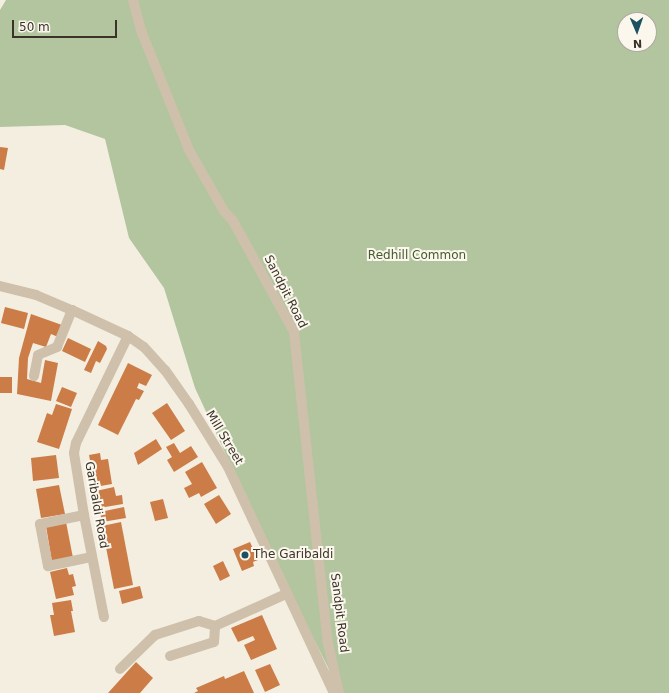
<!DOCTYPE html>
<html>
<head>
<meta charset="utf-8">
<style>
	body { margin:0 }
	#map { position:relative; width:669px; height:693px; overflow:hidden; background:#f4eee0; font-family:"DejaVu Sans",sans-serif }
	div>[style] { position:absolute }
	[style*='--x'] { left:calc(var(--x)*1px); top:calc(var(--y)*1px); width:calc(var(--w)*1px); rotate:calc(var(--a)*1deg) }
	.green>* { inset:0; background:#b2c59f }
	.building>* { inset:0; background:#cb7c47 }
	.minor>* { height:10px; margin:-5px; padding:0 5px; transform-origin:5px; border-radius:5px; background:#cec0ab }
	.dots>* { width:11px; height:11px; translate:-50% -50%; box-sizing:border-box; border:2px solid #fbf7ed; border-radius:50% }
	span { translate:-50% -50%; white-space:nowrap; text-align:center; line-height:1.15; -webkit-text-stroke:4px #fbf7ed; paint-order:stroke }
	.park-label { font-size:12px; color:#435b2d }
	.street-label { font-size:12px; color:#3b322a }
	.poi-label { font-size:12px; color:#3b322a }
	.left { translate:0 -50%; text-align:left }
	.north { position:absolute; left:617px; top:12px; width:40px; height:40px; box-sizing:border-box; background:#fbf7ed; border:1px solid #aea89f; border-radius:50%; rotate:178deg; font-size:11px; font-weight:700; line-height:16px; text-align:center; color:#3b322a }
	.north::after { content:''; display:block; margin:auto; width:14px; height:18px; background:#1d515f; clip-path:polygon(50% 0,100% 100%,50% 72%,0 100%) }
	.scale { position:absolute; left:12px; top:20px; width:105px; height:18px; box-sizing:border-box; border:2px solid #3b322a; border-top:0; padding-left:5px; font-size:12px; line-height:14px; white-space:nowrap; color:#3b322a; -webkit-text-stroke:3px #fbf7ed; paint-order:stroke }
</style>
</head>
<body>
<div id="map">
	<div class="green">
		<i style="clip-path:polygon(evenodd,6px 0,669px 0,669px 693px,341px 693px,293px 598px,195px 388px,164px 288px,129px 238px,105px 139px,65px 125px,0 127px,0 10px,6px 0,625px 20px,649px 20px,649px 44px,625px 44px,625px 20px)"></i>
	</div>
	<div class="building">
		<i style="clip-path:polygon(0 147px,8px 148px,4px 170px,0 169px)"></i>
		<i style="clip-path:polygon(5px 307px,28px 313px,24px 329px,1px 323px)"></i>
		<i style="clip-path:polygon(31px 314px,62px 325px,58px 337px,51px 334px,46px 347px,33px 343px,28px 358px,27px 379px,41px 383px,45px 360px,58px 363px,51px 401px,17px 394px,19px 358px)"></i>
		<i style="clip-path:polygon(68px 338px,91px 349px,85px 362px,62px 351px)"></i>
		<i style="clip-path:polygon(98px 341px,106px 346px,107px 349px,100px 363px,96px 361px,91px 373px,84px 370px)"></i>
		<i style="clip-path:polygon(128px 363px,152px 375px,146px 386px,139px 383px,137px 388px,144px 391px,139px 400px,136px 399px,118px 435px,98px 425px)"></i>
		<i style="clip-path:polygon(0 377px,12px 377px,12px 393px,0 393px)"></i>
		<i style="clip-path:polygon(62px 387px,77px 393px,71px 407px,56px 401px)"></i>
		<i style="clip-path:polygon(167px 403px,185px 431px,171px 440px,152px 413px)"></i>
		<i style="clip-path:polygon(56px 404px,72px 409px,59px 449px,37px 442px,47px 413px,52px 415px)"></i>
		<i style="clip-path:polygon(156px 439px,162px 449px,138px 465px,134px 453px)"></i>
		<i style="clip-path:polygon(174px 443px,180px 453px,191px 446px,198px 457px,174px 472px,167px 460px,172px 457px,166px 447px)"></i>
		<i style="clip-path:polygon(100px 453px,101px 460px,108px 459px,112px 484px,95px 487px,89px 455px)"></i>
		<i style="clip-path:polygon(56px 455px,59px 478px,33px 481px,31px 458px)"></i>
		<i style="clip-path:polygon(202px 462px,217px 488px,201px 497px,199px 493px,189px 498px,184px 488px,192px 484px,185px 472px)"></i>
		<i style="clip-path:polygon(59px 485px,65px 514px,41px 518px,36px 489px)"></i>
		<i style="clip-path:polygon(114px 487px,116px 496px,122px 495px,123px 504px,99px 508px,96px 491px)"></i>
		<i style="clip-path:polygon(219px 495px,231px 514px,216px 524px,204px 504px)"></i>
		<i style="clip-path:polygon(163px 499px,168px 518px,155px 521px,150px 502px)"></i>
		<i style="clip-path:polygon(124px 507px,126px 518px,102px 522px,100px 512px)"></i>
		<i style="clip-path:polygon(66px 522px,73px 558px,52px 562px,46px 526px)"></i>
		<i style="clip-path:polygon(121px 522px,133px 585px,114px 589px,102px 526px)"></i>
		<i style="clip-path:polygon(250px 542px,258px 560px,253px 562px,254px 566px,242px 571px,233px 549px)"></i>
		<i style="clip-path:polygon(223px 561px,230px 576px,220px 581px,213px 566px)"></i>
		<i style="clip-path:polygon(67px 568px,69px 575px,73px 574px,76px 586px,72px 587px,74px 595px,56px 599px,50px 572px)"></i>
		<i style="clip-path:polygon(140px 586px,143px 598px,122px 604px,119px 591px)"></i>
		<i style="clip-path:polygon(71px 600px,73px 611px,71px 611px,75px 632px,54px 636px,50px 615px,54px 615px,52px 603px)"></i>
		<i style="clip-path:polygon(262px 615px,277px 649px,251px 660px,244px 645px,255px 640px,253px 636px,238px 642px,231px 628px)"></i>
		<i style="clip-path:polygon(136px 662px,153px 678px,140px 693px,108px 693px)"></i>
		<i style="clip-path:polygon(270px 664px,280px 685px,265px 692px,255px 670px)"></i>
		<i style="clip-path:polygon(244px 671px,254px 693px,194px 693px,198px 691px,196px 688px,224px 676px,225px 679px)"></i>
	</div>
	<div class="minor">
		<i style="--x:133;--y:0;--w:34;--a:75"></i>
		<i style="--x:142;--y:33;--w:126;--a:68.1"></i>
		<i style="--x:189;--y:150;--w:70;--a:60.2"></i>
		<i style="--x:224;--y:211;--w:13;--a:48"></i>
		<i style="--x:233;--y:221;--w:127;--a:61.2"></i>
		<i style="--x:294;--y:332;--w:313;--a:83.8"></i>
		<i style="--x:328;--y:643;--w:51;--a:77.6"></i>
		<i style="--x:0;--y:286;--w:37;--a:14"></i>
		<i style="--x:36;--y:295;--w:39;--a:23"></i>
		<i style="--x:72;--y:310;--w:62;--a:24.9"></i>
		<i style="--x:128;--y:336;--w:19;--a:35"></i>
		<i style="--x:144;--y:347;--w:31;--a:48"></i>
		<i style="--x:165;--y:370;--w:42;--a:54.8"></i>
		<i style="--x:189;--y:404;--w:74;--a:58.2"></i>
		<i style="--x:228;--y:467;--w:250;--a:64.9"></i>
		<i style="--x:34;--y:376;--w:21;--a:-79"></i>
		<i style="--x:38;--y:355;--w:21;--a:-23"></i>
		<i style="--x:57;--y:347;--w:40;--a:-68"></i>
		<i style="--x:84;--y:515;--w:45;--a:168.4"></i>
		<i style="--x:40;--y:524;--w:43;--a:79.2"></i>
		<i style="--x:48;--y:566;--w:45;--a:-11.6"></i>
		<i style="--x:104;--y:617;--w:104;--a:-101.1"></i>
		<i style="--x:84;--y:515;--w:63;--a:-99.2"></i>
		<i style="--x:74;--y:453;--w:10;--a:-79"></i>
		<i style="--x:76;--y:443;--w:119;--a:-64.1"></i>
		<i style="--x:170;--y:656;--w:46;--a:-17.7"></i>
		<i style="--x:214;--y:642;--w:16;--a:-86"></i>
		<i style="--x:120;--y:669;--w:49;--a:-44.2"></i>
		<i style="--x:155;--y:635;--w:46;--a:-17.7"></i>
		<i style="--x:199;--y:621;--w:17;--a:17"></i>
		<i style="--x:215;--y:626;--w:78;--a:-24.3"></i>
	</div>
	<div class="dots">
		<i style="left:245px;top:555px;background:#1d515f"></i>
	</div>
	<div class="park-label">
		<span style="left:417px;top:256px">Redhill Common</span>
	</div>
	<div class="street-label">
		<span style="left:285px;top:292px;rotate:63deg">Sandpit Road</span>
		<span style="left:224px;top:438px;rotate:59deg">Mill Street</span>
		<span style="left:96px;top:505px;rotate:80deg">Garibaldi Road</span>
		<span style="left:339px;top:613px;rotate:83deg">Sandpit Road</span>
	</div>
	<div class="poi-label">
		<span class="left" style="left:253px;top:555px">The Garibaldi</span>
	</div>
	<div class="north">N</div>
	<div class="scale">50 m</div>
</div>
</body>
</html>
